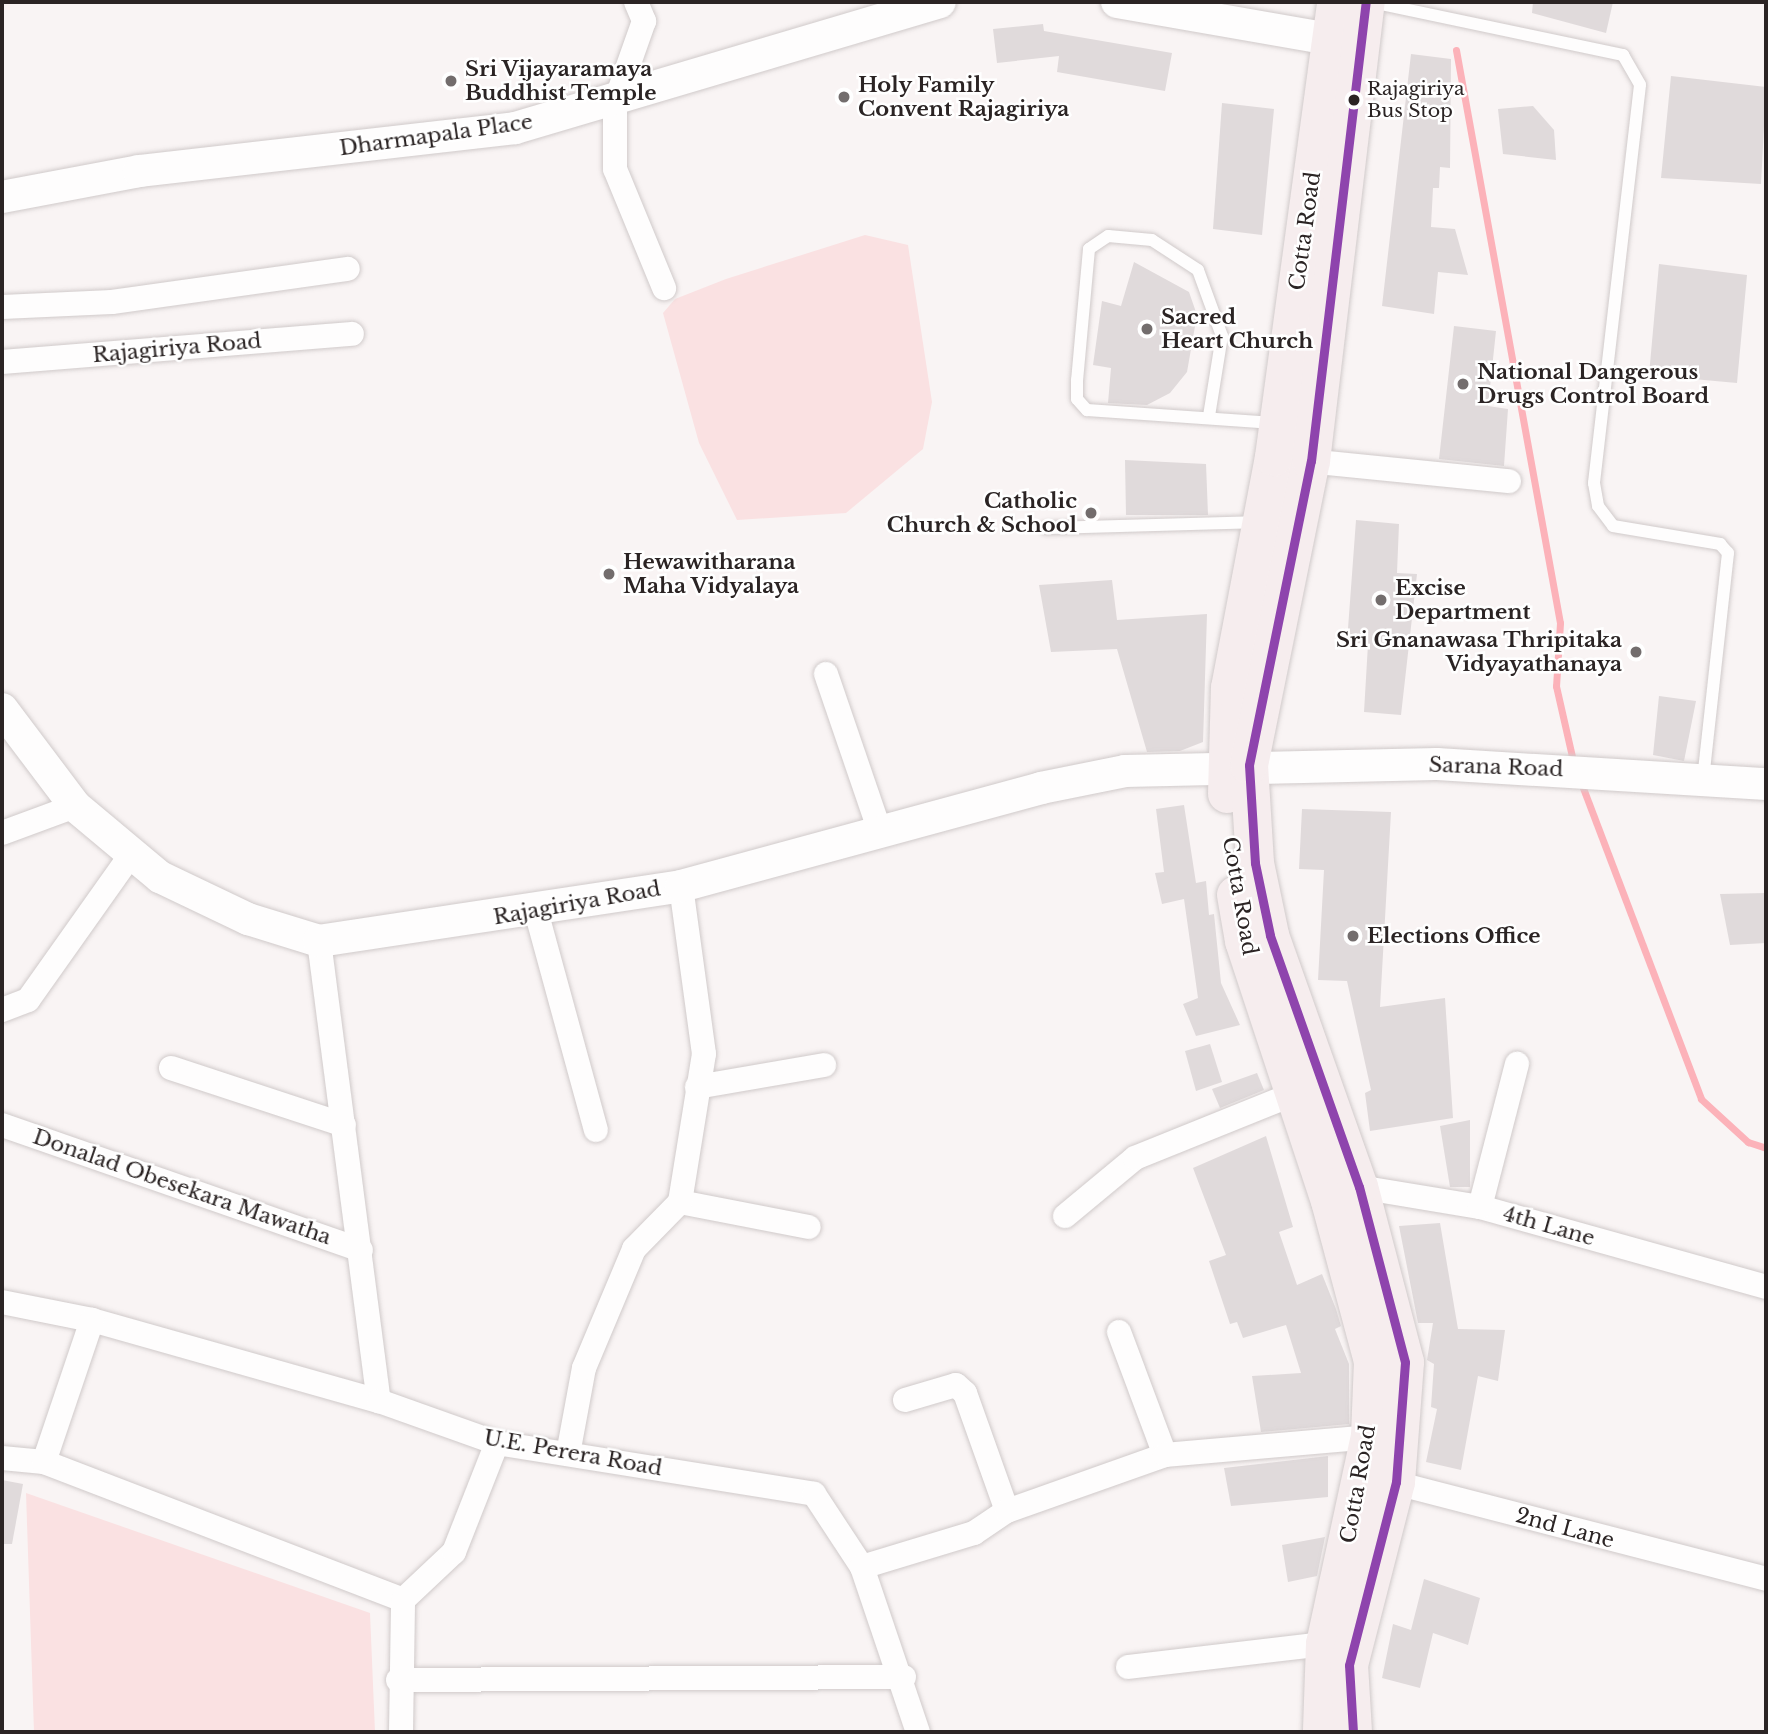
<!DOCTYPE html>
<html>
<head>
<meta charset="utf-8">
<style>
	body { margin:0 }
	#map { position:relative; width:1768px; height:1734px; overflow:hidden; background:#f9f4f4; font-family:"Libre Baskerville",serif }
	div>[style] { position:absolute }
	[style*='--x'] { left:calc(var(--x)*1px); top:calc(var(--y)*1px); width:calc(var(--w)*1px); rotate:calc(var(--a)*1deg) }
	.green>* { inset:0; background:#fae1e2 }
	.stream>* { height:7px; margin:-3.5px; padding:0 3.5px; transform-origin:3.5px; border-radius:3.5px; background:#fcb2b9 }
	.building>* { inset:0; background:#e0dadb }
	.roads { filter:drop-shadow(0 0 2px #d0caca) drop-shadow(0 0 2px #d0caca) }
	.service>* { height:12px; margin:-6px; padding:0 6px; transform-origin:6px; border-radius:6px; background:#fefdfd }
	.minor>* { height:24px; margin:-12px; padding:0 12px; transform-origin:12px; border-radius:12px; background:#fefdfd }
	.tertiary>* { height:32px; margin:-16px; padding:0 16px; transform-origin:16px; border-radius:16px; background:#fefdfd }
	.primary>* { height:38px; margin:-19px; padding:0 19px; transform-origin:19px; border-radius:19px; background:#f6edee }
	.bus-1>* { height:9px; margin:-4.5px; padding:0 4.5px; transform-origin:4.5px; border-radius:4.5px; background:#8e44ad }
	.dots>* { width:19px; height:19px; translate:-50% -50%; box-sizing:border-box; border:4px solid #fff; border-radius:50% }
	span { translate:-50% -50%; white-space:nowrap; text-align:center; line-height:1.15; -webkit-text-stroke:5px #fff; paint-order:stroke }
	.bus-label { font-size:19px; color:#2b2424 }
	.left { translate:0 -50%; text-align:left }
	.poi-label { font-size:21px; color:#2b2424; font-weight:700 }
	.right { translate:-100% -50%; text-align:right }
	.street-label { font-size:21px; color:#2b2424 }
	.frame { position:absolute; inset:0; border:4px solid #2b2424; pointer-events:none }
</style>
</head>
<body>
<div id="map">
	<div class="green">
		<i style="clip-path:polygon(865px 235px,908px 245px,932px 402px,923px 449px,846px 513px,737px 520px,699px 443px,663px 313px,675px 299px,726px 279px)"></i>
		<i style="clip-path:polygon(26px 1493px,370px 1613px,375px 1732px,34px 1732px)"></i>
	</div>
	<div class="stream">
		<i style="--x:1456;--y:50;--w:582;--a:79.71"></i>
		<i style="--x:1560;--y:623;--w:63;--a:93.6"></i>
		<i style="--x:1556;--y:686;--w:81;--a:77.2"></i>
		<i style="--x:1580;--y:780;--w:341;--a:69.2"></i>
		<i style="--x:1701;--y:1099;--w:64;--a:42.5"></i>
		<i style="--x:1748;--y:1142;--w:19;--a:18"></i>
	</div>
	<div class="building">
		<i style="clip-path:polygon(1533px 2px,1613px 2px,1606px 33px,1532px 13px)"></i>
		<i style="clip-path:polygon(1043px 24px,1044px 31px,1172px 53px,1165px 91px,1057px 72px,1059px 56px,997px 63px,993px 29px)"></i>
		<i style="clip-path:polygon(1411px 54px,1451px 59px,1450px 168px,1440px 167px,1439px 188px,1433px 188px,1431px 227px,1455px 229px,1468px 275px,1438px 272px,1434px 314px,1382px 306px)"></i>
		<i style="clip-path:polygon(1671px 76px,1766px 87px,1761px 184px,1661px 178px)"></i>
		<i style="clip-path:polygon(1222px 103px,1274px 109px,1262px 235px,1213px 229px)"></i>
		<i style="clip-path:polygon(1533px 106px,1554px 130px,1556px 160px,1503px 154px,1498px 109px)"></i>
		<i style="clip-path:polygon(1134px 262px,1189px 292px,1197px 315px,1187px 372px,1170px 393px,1147px 405px,1108px 403px,1111px 368px,1093px 365px,1102px 301px,1121px 306px)"></i>
		<i style="clip-path:polygon(1659px 264px,1747px 275px,1737px 383px,1649px 375px)"></i>
		<i style="clip-path:polygon(1454px 326px,1496px 331px,1488px 406px,1508px 409px,1504px 466px,1439px 459px)"></i>
		<i style="clip-path:polygon(1125px 460px,1206px 464px,1208px 515px,1126px 515px)"></i>
		<i style="clip-path:polygon(1356px 520px,1399px 524px,1397px 573px,1417px 574px,1401px 715px,1364px 712px,1368px 644px,1347px 642px)"></i>
		<i style="clip-path:polygon(1112px 580px,1117px 620px,1207px 614px,1203px 742px,1180px 751px,1147px 752px,1117px 649px,1051px 652px,1039px 585px)"></i>
		<i style="clip-path:polygon(1659px 696px,1696px 701px,1684px 761px,1653px 755px)"></i>
		<i style="clip-path:polygon(1184px 805px,1196px 883px,1206px 881px,1209px 915px,1214px 914px,1221px 983px,1240px 1025px,1196px 1036px,1183px 1004px,1198px 998px,1184px 899px,1162px 904px,1155px 873px,1164px 872px,1156px 809px)"></i>
		<i style="clip-path:polygon(1302px 809px,1391px 812px,1380px 1007px,1445px 998px,1453px 1118px,1370px 1131px,1365px 1093px,1371px 1090px,1347px 981px,1318px 980px,1324px 870px,1299px 869px)"></i>
		<i style="clip-path:polygon(1766px 893px,1766px 943px,1730px 945px,1720px 894px)"></i>
		<i style="clip-path:polygon(1210px 1044px,1222px 1082px,1196px 1091px,1185px 1051px)"></i>
		<i style="clip-path:polygon(1257px 1073px,1264px 1090px,1220px 1108px,1212px 1089px)"></i>
		<i style="clip-path:polygon(1470px 1120px,1470px 1187px,1450px 1187px,1440px 1126px)"></i>
		<i style="clip-path:polygon(1266px 1136px,1293px 1227px,1279px 1232px,1297px 1285px,1322px 1274px,1336px 1309px,1341px 1326px,1335px 1329px,1349px 1364px,1349px 1424px,1261px 1432px,1252px 1376px,1301px 1373px,1286px 1325px,1243px 1338px,1237px 1322px,1230px 1324px,1209px 1261px,1226px 1255px,1193px 1168px)"></i>
		<i style="clip-path:polygon(1440px 1223px,1458px 1329px,1505px 1330px,1498px 1381px,1478px 1376px,1461px 1470px,1426px 1462px,1437px 1409px,1431px 1407px,1434px 1364px,1427px 1360px,1433px 1323px,1418px 1323px,1399px 1226px)"></i>
		<i style="clip-path:polygon(1328px 1456px,1328px 1497px,1231px 1506px,1224px 1468px)"></i>
		<i style="clip-path:polygon(2px 1480px,23px 1484px,12px 1544px,2px 1544px)"></i>
		<i style="clip-path:polygon(1325px 1537px,1317px 1576px,1288px 1582px,1282px 1545px)"></i>
		<i style="clip-path:polygon(1424px 1579px,1480px 1598px,1468px 1645px,1433px 1633px,1420px 1688px,1382px 1678px,1393px 1624px,1411px 1630px)"></i>
	</div>
	<div class="roads">
		<div class="service">
			<i style="--x:1371;--y:2;--w:258;--a:11.9"></i>
			<i style="--x:1623;--y:55;--w:34;--a:60"></i>
			<i style="--x:1640;--y:85;--w:401;--a:96.6"></i>
			<i style="--x:1594;--y:483;--w:23;--a:80"></i>
			<i style="--x:1598;--y:506;--w:25;--a:53"></i>
			<i style="--x:1613;--y:526;--w:109;--a:9.5"></i>
			<i style="--x:1720;--y:544;--w:12;--a:48"></i>
			<i style="--x:1728;--y:553;--w:227;--a:96.3"></i>
			<i style="--x:1209;--y:416;--w:81;--a:-80.8"></i>
			<i style="--x:1222;--y:336;--w:70;--a:-110"></i>
			<i style="--x:1198;--y:270;--w:55;--a:-146.9"></i>
			<i style="--x:1152;--y:240;--w:44;--a:-174.8"></i>
			<i style="--x:1108;--y:236;--w:23;--a:146"></i>
			<i style="--x:1089;--y:249;--w:132;--a:95.2"></i>
			<i style="--x:1077;--y:380;--w:19;--a:90"></i>
			<i style="--x:1077;--y:399;--w:15;--a:48"></i>
			<i style="--x:1087;--y:410;--w:187;--a:4"></i>
			<i style="--x:1046;--y:528;--w:210;--a:-1.6"></i>
		</div>
		<div class="minor">
			<i style="--x:636;--y:2;--w:21;--a:67"></i>
			<i style="--x:644;--y:21;--w:87;--a:109.5"></i>
			<i style="--x:615;--y:103;--w:66;--a:90"></i>
			<i style="--x:615;--y:169;--w:129;--a:67.6"></i>
			<i style="--x:2;--y:307;--w:110;--a:-2.6"></i>
			<i style="--x:112;--y:302;--w:238;--a:-8"></i>
			<i style="--x:2;--y:362;--w:351;--a:-4.6"></i>
			<i style="--x:1297;--y:460;--w:213;--a:5.7"></i>
			<i style="--x:826;--y:674;--w:167;--a:71.1"></i>
			<i style="--x:2;--y:833;--w:78;--a:-20.3"></i>
			<i style="--x:536;--y:911;--w:227;--a:74.7"></i>
			<i style="--x:319;--y:941;--w:464;--a:82.6"></i>
			<i style="--x:2;--y:1010;--w:28;--a:-21"></i>
			<i style="--x:28;--y:1000;--w:180;--a:-54.7"></i>
			<i style="--x:171;--y:1068;--w:182;--a:18.2"></i>
			<i style="--x:697;--y:1087;--w:129;--a:-9.8"></i>
			<i style="--x:2;--y:1125;--w:380;--a:19.2"></i>
			<i style="--x:1350;--y:1192;--w:10;--a:-29"></i>
			<i style="--x:1359;--y:1187;--w:123;--a:9.4"></i>
			<i style="--x:1480;--y:1207;--w:297;--a:15.6"></i>
			<i style="--x:680;--y:1202;--w:131;--a:11"></i>
			<i style="--x:1480;--y:1207;--w:148;--a:-75.5"></i>
			<i style="--x:1065;--y:1216;--w:91;--a:-39.6"></i>
			<i style="--x:1135;--y:1158;--w:168;--a:-22"></i>
			<i style="--x:2;--y:1302;--w:92;--a:11.3"></i>
			<i style="--x:92;--y:1320;--w:298;--a:15.8"></i>
			<i style="--x:379;--y:1401;--w:125;--a:19.6"></i>
			<i style="--x:497;--y:1443;--w:321;--a:9.1"></i>
			<i style="--x:814;--y:1494;--w:87;--a:56.7"></i>
			<i style="--x:862;--y:1567;--w:174;--a:71.3"></i>
			<i style="--x:1119;--y:1332;--w:131;--a:69.5"></i>
			<i style="--x:905;--y:1400;--w:53;--a:-16.4"></i>
			<i style="--x:956;--y:1385;--w:12;--a:42"></i>
			<i style="--x:965;--y:1393;--w:125;--a:70.4"></i>
			<i style="--x:568;--y:1454;--w:87;--a:-79.5"></i>
			<i style="--x:584;--y:1368;--w:129;--a:-67.2"></i>
			<i style="--x:634;--y:1249;--w:66;--a:-45.6"></i>
			<i style="--x:680;--y:1202;--w:150;--a:-80.8"></i>
			<i style="--x:704;--y:1054;--w:170;--a:-97.8"></i>
			<i style="--x:2;--y:1458;--w:42;--a:5.4"></i>
			<i style="--x:44;--y:1462;--w:385;--a:21"></i>
			<i style="--x:44;--y:1462;--w:150;--a:-71.3"></i>
			<i style="--x:1384;--y:1480;--w:395;--a:14.5"></i>
			<i style="--x:862;--y:1567;--w:117;--a:-16.9"></i>
			<i style="--x:974;--y:1533;--w:40;--a:-34"></i>
			<i style="--x:1007;--y:1511;--w:168;--a:-19.5"></i>
			<i style="--x:1165;--y:1455;--w:218;--a:-5"></i>
			<i style="--x:1128;--y:1667;--w:198;--a:-6.7"></i>
			<i style="--x:398;--y:1680;--w:506;--a:-0.34"></i>
			<i style="--x:401;--y:1732;--w:132;--a:-89.1"></i>
			<i style="--x:403;--y:1600;--w:70;--a:-43.3"></i>
			<i style="--x:454;--y:1552;--w:117;--a:-68.5"></i>
		</div>
		<div class="tertiary">
			<i style="--x:1117;--y:2;--w:239;--a:9.9"></i>
			<i style="--x:2;--y:197;--w:139;--a:-10.7"></i>
			<i style="--x:139;--y:171;--w:378;--a:-6.5"></i>
			<i style="--x:515;--y:128;--w:443;--a:-16.5"></i>
			<i style="--x:2;--y:709;--w:121;--a:53"></i>
			<i style="--x:75;--y:806;--w:111;--a:39.9"></i>
			<i style="--x:160;--y:877;--w:98;--a:25.5"></i>
			<i style="--x:248;--y:919;--w:74;--a:17.2"></i>
			<i style="--x:319;--y:941;--w:366;--a:-8.6"></i>
			<i style="--x:681;--y:886;--w:373;--a:-15.2"></i>
			<i style="--x:1041;--y:788;--w:86;--a:-11.4"></i>
			<i style="--x:1125;--y:771;--w:312;--a:-1.3"></i>
			<i style="--x:1437;--y:764;--w:330;--a:3.5"></i>
		</div>
		<div class="primary">
			<i style="--x:1227;--y:794;--w:106;--a:-88.4"></i>
			<i style="--x:1230;--y:688;--w:235;--a:-79.2"></i>
			<i style="--x:1274;--y:457;--w:459;--a:-82.2"></i>
			<i style="--x:1236;--y:895;--w:47;--a:80.1"></i>
			<i style="--x:1244;--y:941;--w:274;--a:71.7"></i>
			<i style="--x:1330;--y:1201;--w:166;--a:75"></i>
			<i style="--x:1373;--y:1361;--w:75;--a:92.3"></i>
			<i style="--x:1370;--y:1436;--w:213;--a:102.2"></i>
			<i style="--x:1325;--y:1644;--w:88;--a:92"></i>
			<i style="--x:1353;--y:1732;--w:67;--a:-93.4"></i>
			<i style="--x:1349;--y:1665;--w:189;--a:-75.6"></i>
			<i style="--x:1396;--y:1482;--w:120;--a:-85.7"></i>
			<i style="--x:1405;--y:1362;--w:181;--a:-104.7"></i>
			<i style="--x:1359;--y:1187;--w:267;--a:-109.5"></i>
			<i style="--x:1270;--y:935;--w:74;--a:-101.8"></i>
			<i style="--x:1255;--y:863;--w:98;--a:-93.5"></i>
			<i style="--x:1249;--y:765;--w:310;--a:-78.5"></i>
			<i style="--x:1311;--y:461;--w:462;--a:-83.2"></i>
		</div>
	</div>
	<div class="bus-1">
		<i style="--x:1353;--y:1732;--w:67;--a:-93.4"></i>
		<i style="--x:1349;--y:1665;--w:189;--a:-75.6"></i>
		<i style="--x:1396;--y:1482;--w:120;--a:-85.7"></i>
		<i style="--x:1405;--y:1362;--w:181;--a:-104.7"></i>
		<i style="--x:1359;--y:1187;--w:267;--a:-109.5"></i>
		<i style="--x:1270;--y:935;--w:74;--a:-101.8"></i>
		<i style="--x:1255;--y:863;--w:98;--a:-93.5"></i>
		<i style="--x:1249;--y:765;--w:310;--a:-78.5"></i>
		<i style="--x:1311;--y:461;--w:462;--a:-83.2"></i>
	</div>
	<div class="dots">
		<i style="left:451px;top:81px;background:#736d6d"></i>
		<i style="left:844px;top:97px;background:#736d6d"></i>
		<i style="left:1354px;top:100px;background:#2b2424"></i>
		<i style="left:1147px;top:329px;background:#736d6d"></i>
		<i style="left:1463px;top:384px;background:#736d6d"></i>
		<i style="left:1091px;top:513px;background:#736d6d"></i>
		<i style="left:609px;top:574px;background:#736d6d"></i>
		<i style="left:1381px;top:600px;background:#736d6d"></i>
		<i style="left:1636px;top:652px;background:#736d6d"></i>
		<i style="left:1353px;top:936px;background:#736d6d"></i>
	</div>
	<div class="bus-label">
		<span class="left" style="left:1367px;top:100px">Rajagiriya<br>Bus Stop</span>
	</div>
	<div class="poi-label">
		<span class="left" style="left:465px;top:81px">Sri Vijayaramaya<br>Buddhist Temple</span>
		<span class="left" style="left:858px;top:97px">Holy Family<br>Convent Rajagiriya</span>
		<span class="left" style="left:1161px;top:329px">Sacred<br>Heart Church</span>
		<span class="left" style="left:1477px;top:384px">National Dangerous<br>Drugs Control Board</span>
		<span class="right" style="left:1077px;top:513px">Catholic<br>Church &amp; School</span>
		<span class="left" style="left:623px;top:574px">Hewawitharana<br>Maha Vidyalaya</span>
		<span class="left" style="left:1395px;top:600px">Excise<br>Department</span>
		<span class="right" style="left:1622px;top:652px">Sri Gnanawasa Thripitaka<br>Vidyayathanaya</span>
		<span class="left" style="left:1367px;top:936px">Elections Office</span>
	</div>
	<div class="street-label">
		<span style="left:436px;top:135px;rotate:-8deg">Dharmapala Place</span>
		<span style="left:1305px;top:231px;rotate:-82deg">Cotta Road</span>
		<span style="left:177px;top:348px;rotate:-5deg">Rajagiriya Road</span>
		<span style="left:1496px;top:767px;rotate:2deg">Sarana Road</span>
		<span style="left:1240px;top:896px;rotate:80deg">Cotta Road</span>
		<span style="left:577px;top:903px;rotate:-10deg">Rajagiriya Road</span>
		<span style="left:182px;top:1187px;rotate:19deg">Donalad Obesekara Mawatha</span>
		<span style="left:1549px;top:1226px;rotate:16deg">4th Lane</span>
		<span style="left:573px;top:1453px;rotate:10deg">U.E. Perera Road</span>
		<span style="left:1358px;top:1484px;rotate:-80deg">Cotta Road</span>
		<span style="left:1565px;top:1528px;rotate:15deg">2nd Lane</span>
	</div>
	<div class="frame"></div>
</div>
</body>
</html>
